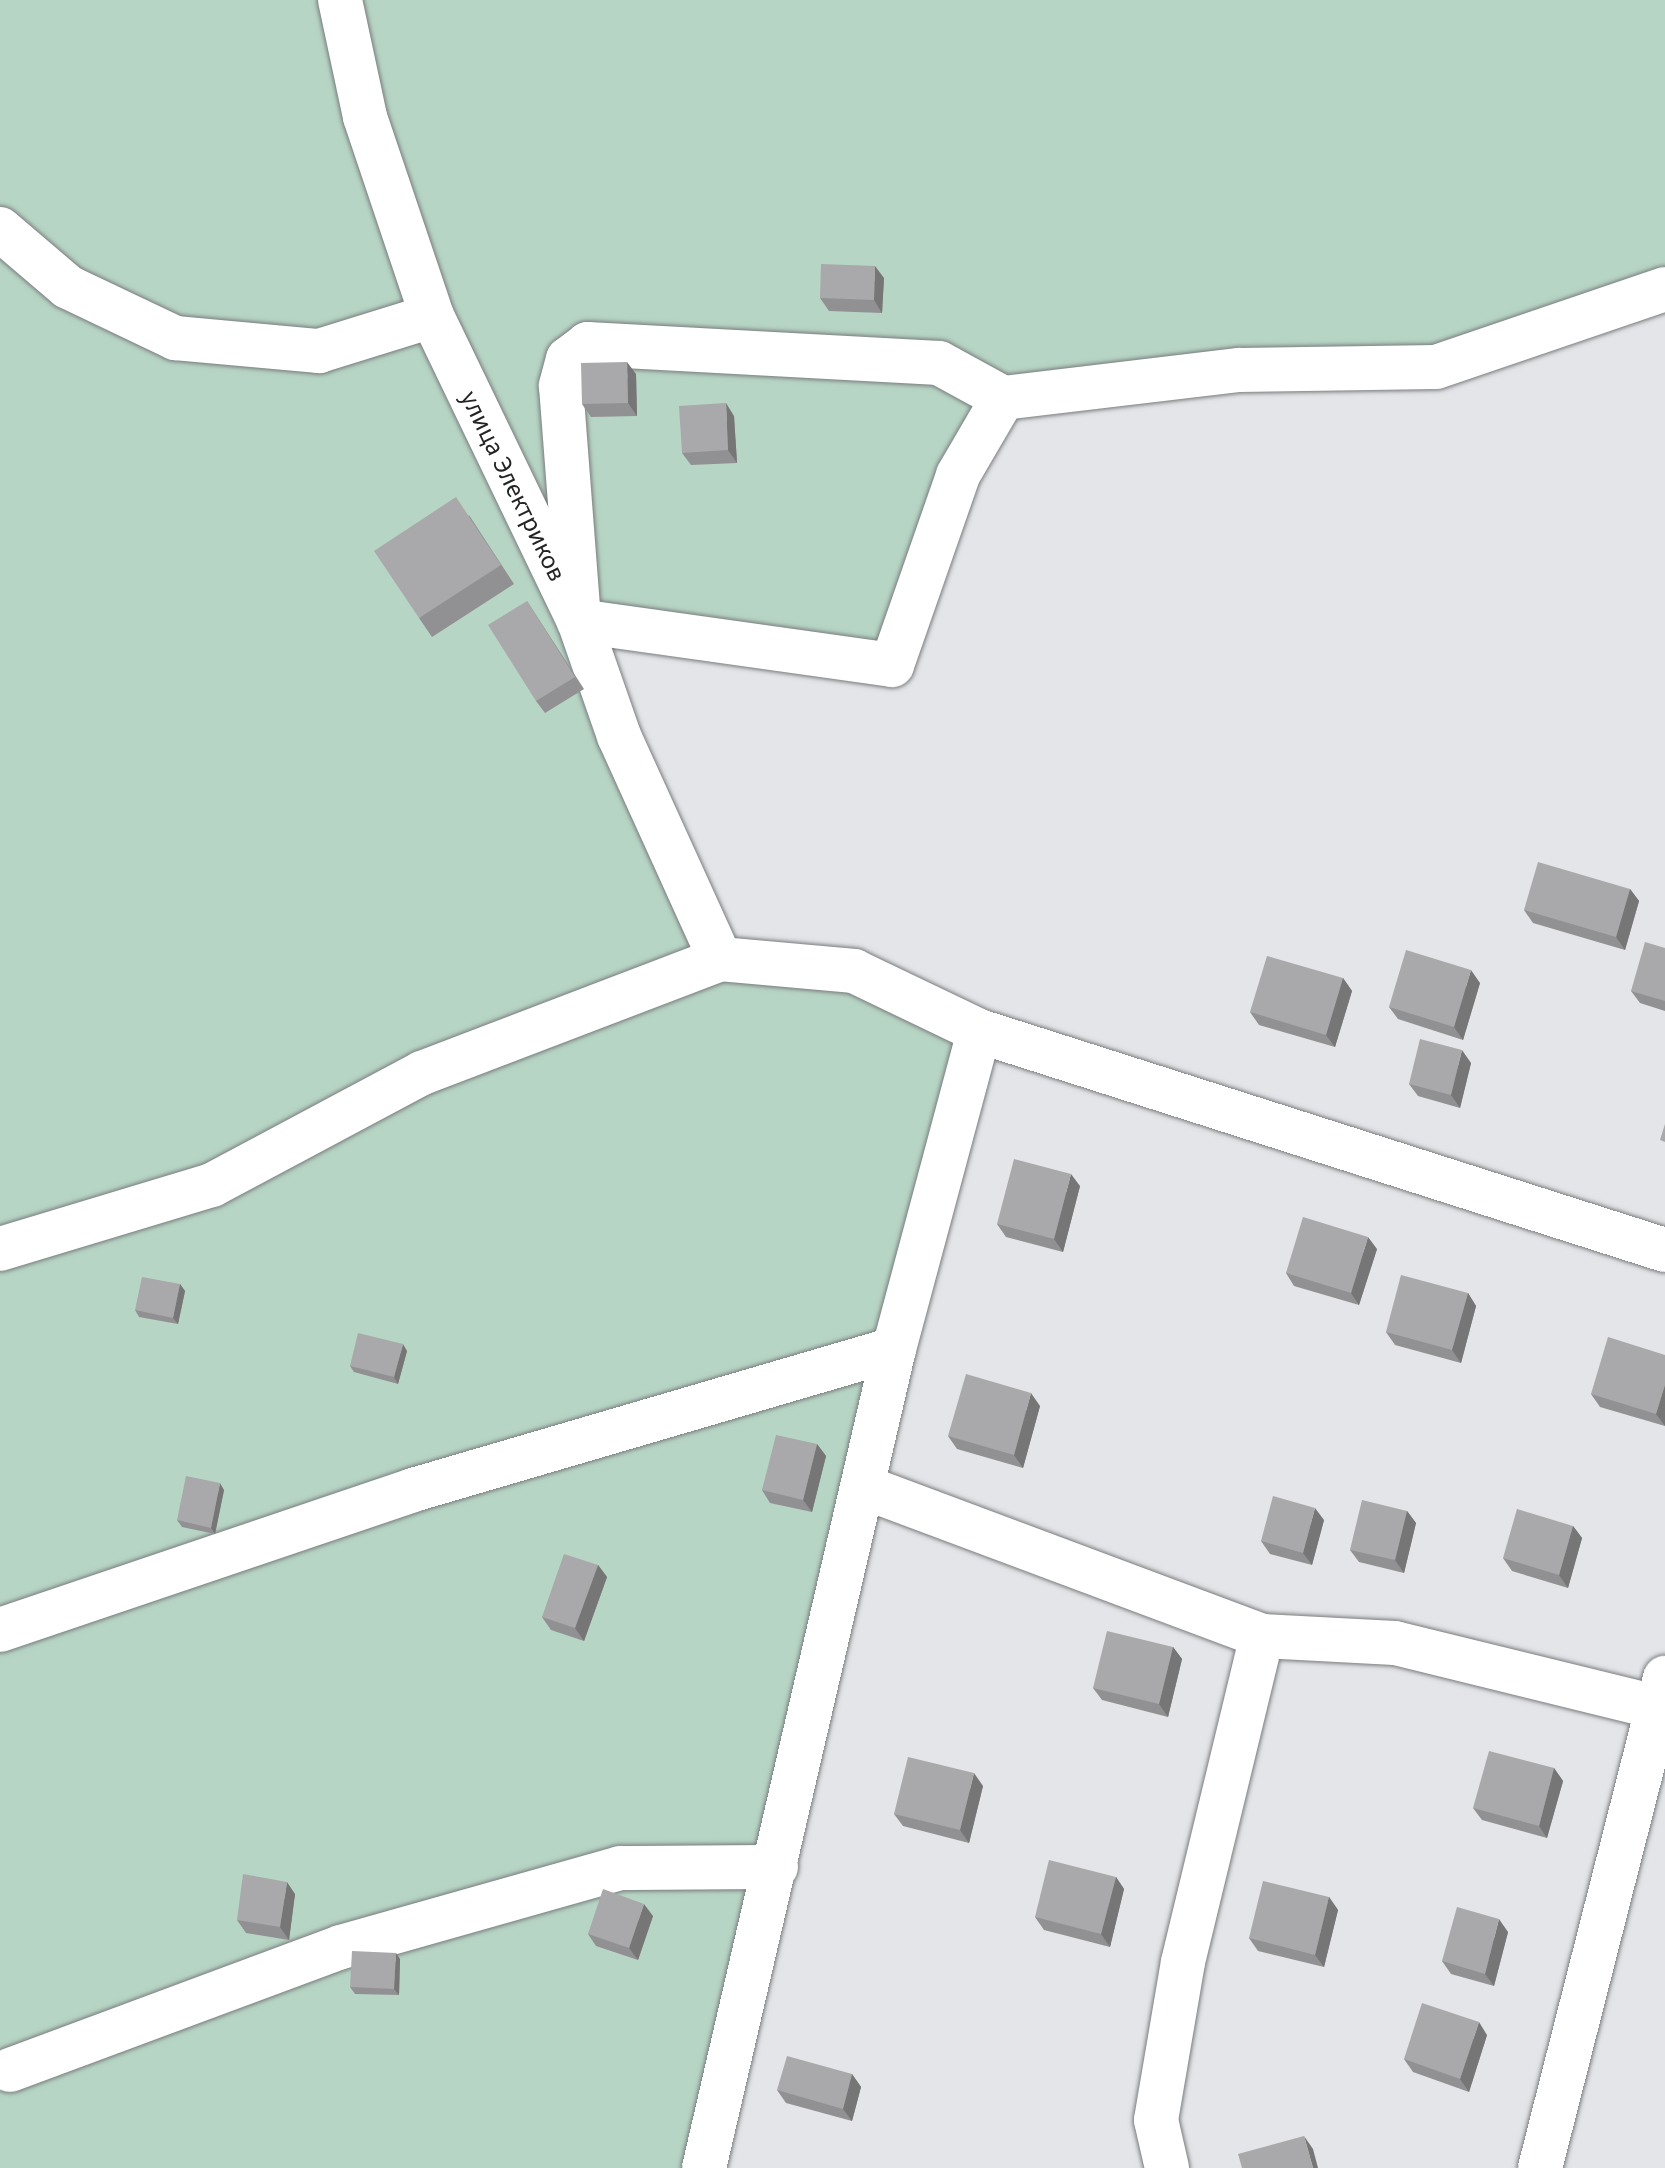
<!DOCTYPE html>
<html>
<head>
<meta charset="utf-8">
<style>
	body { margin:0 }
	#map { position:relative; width:1665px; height:2168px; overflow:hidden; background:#e3e5e8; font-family:"Source Sans 3",sans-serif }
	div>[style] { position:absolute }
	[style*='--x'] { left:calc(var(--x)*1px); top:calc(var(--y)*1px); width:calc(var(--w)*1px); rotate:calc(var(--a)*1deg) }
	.green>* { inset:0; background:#b7d5c5 }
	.roads { filter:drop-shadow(0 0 2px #7a7c7e) drop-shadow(0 0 2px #7a7c7e) }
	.minor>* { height:44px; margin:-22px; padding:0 22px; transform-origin:22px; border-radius:22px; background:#fff }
	.wall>* { inset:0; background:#919092 }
	.shaded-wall>* { inset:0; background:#767677 }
	.building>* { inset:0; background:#a9a8aa }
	span { translate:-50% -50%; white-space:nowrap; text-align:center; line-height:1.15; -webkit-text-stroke:8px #fff; paint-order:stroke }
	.street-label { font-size:26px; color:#232424 }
</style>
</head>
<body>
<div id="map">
	<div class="green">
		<i style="clip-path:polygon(0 0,1665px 0,1665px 289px,1436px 367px,1003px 398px,892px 665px,580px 621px,720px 959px,854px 971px,979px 1031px,704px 2168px,0 2168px)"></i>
	</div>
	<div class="roads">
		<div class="minor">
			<i style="--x:340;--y:0;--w:120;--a:77.9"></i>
			<i style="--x:365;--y:117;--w:210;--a:71.4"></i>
			<i style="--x:432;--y:316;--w:339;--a:64.3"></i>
			<i style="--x:579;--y:621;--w:122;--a:70.8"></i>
			<i style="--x:619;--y:736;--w:245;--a:65.6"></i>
			<i style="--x:0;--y:229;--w:89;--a:40.5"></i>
			<i style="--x:68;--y:287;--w:119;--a:25.5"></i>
			<i style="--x:175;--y:338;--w:145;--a:5.2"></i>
			<i style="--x:319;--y:351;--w:118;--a:-17.2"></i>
			<i style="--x:1003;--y:398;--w:73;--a:-151.3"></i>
			<i style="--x:939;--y:363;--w:352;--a:-176.9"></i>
			<i style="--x:588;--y:344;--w:25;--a:143"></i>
			<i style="--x:568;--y:359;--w:28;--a:105"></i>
			<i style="--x:561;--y:386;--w:236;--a:85.6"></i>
			<i style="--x:579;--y:621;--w:316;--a:8"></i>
			<i style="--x:892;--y:665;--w:201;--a:-70.8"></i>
			<i style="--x:958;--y:475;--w:89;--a:-59.7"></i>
			<i style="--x:1003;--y:398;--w:238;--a:-6.8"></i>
			<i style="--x:1239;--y:370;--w:197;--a:-0.9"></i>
			<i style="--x:1436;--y:367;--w:242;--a:-18.8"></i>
			<i style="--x:0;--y:1249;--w:221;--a:-16.8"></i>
			<i style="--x:212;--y:1185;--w:238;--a:-28.1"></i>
			<i style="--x:422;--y:1073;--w:319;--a:-20.9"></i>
			<i style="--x:720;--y:959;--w:135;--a:5.1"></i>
			<i style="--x:854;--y:971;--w:139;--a:25.6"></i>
			<i style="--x:979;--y:1031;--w:720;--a:17.71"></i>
			<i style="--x:864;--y:1487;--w:425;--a:20.5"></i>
			<i style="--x:1262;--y:1636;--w:133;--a:3"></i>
			<i style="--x:1395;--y:1643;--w:269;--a:13.8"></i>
			<i style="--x:0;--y:1630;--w:436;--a:-18.7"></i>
			<i style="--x:413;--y:1490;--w:501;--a:-16.34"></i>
			<i style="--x:10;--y:2070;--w:353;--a:-20.4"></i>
			<i style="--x:341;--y:1947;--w:290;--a:-15.8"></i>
			<i style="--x:620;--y:1868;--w:156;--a:-0.4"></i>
			<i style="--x:704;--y:2168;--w:841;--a:-76.94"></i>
			<i style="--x:894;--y:1349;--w:329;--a:-75"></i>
			<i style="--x:1167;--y:2168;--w:49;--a:-102.9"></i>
			<i style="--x:1156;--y:2120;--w:160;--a:-80.3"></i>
			<i style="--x:1183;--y:1962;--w:335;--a:-76.4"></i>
			<i style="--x:1540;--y:2168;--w:506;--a:-75.69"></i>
		</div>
	</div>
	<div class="wall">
		<i style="clip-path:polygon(884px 278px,882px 313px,829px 311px,820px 298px)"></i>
		<i style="clip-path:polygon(636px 374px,637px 416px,591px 417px,582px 404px)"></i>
		<i style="clip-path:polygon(734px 416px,737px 463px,691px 465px,682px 453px)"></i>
		<i style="clip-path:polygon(469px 515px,514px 584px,432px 637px,419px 618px)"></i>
		<i style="clip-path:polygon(527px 601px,584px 689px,545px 713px,536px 701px)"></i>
		<i style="clip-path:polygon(1630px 889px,1639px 901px,1625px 950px,1533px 923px,1524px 910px)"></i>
		<i style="clip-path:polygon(1665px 948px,1665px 1011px,1640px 1003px,1631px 991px)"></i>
		<i style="clip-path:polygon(1343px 978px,1352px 991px,1335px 1047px,1259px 1025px,1250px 1012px)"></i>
		<i style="clip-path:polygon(1480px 983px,1463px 1040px,1398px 1019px,1389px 1007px)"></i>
		<i style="clip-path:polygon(1471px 1063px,1460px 1108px,1418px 1096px,1409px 1084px)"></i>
		<i style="clip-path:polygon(1080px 1186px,1063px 1252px,1006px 1237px,997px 1224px)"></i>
		<i style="clip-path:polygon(1377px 1249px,1359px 1305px,1294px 1286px,1286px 1273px)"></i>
		<i style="clip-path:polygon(180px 1284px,185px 1291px,178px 1324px,139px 1317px,135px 1310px)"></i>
		<i style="clip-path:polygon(1468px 1293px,1476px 1306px,1461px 1363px,1395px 1345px,1386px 1332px)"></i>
		<i style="clip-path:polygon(407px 1351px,398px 1384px,354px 1372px,350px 1366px)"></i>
		<i style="clip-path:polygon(1665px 1355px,1665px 1426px,1600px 1407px,1591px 1394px)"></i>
		<i style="clip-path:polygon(1040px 1406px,1023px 1468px,957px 1449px,948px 1436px)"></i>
		<i style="clip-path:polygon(817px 1444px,826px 1456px,812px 1512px,770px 1503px,762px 1490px)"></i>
		<i style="clip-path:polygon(224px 1490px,215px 1534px,182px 1527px,177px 1520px)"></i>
		<i style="clip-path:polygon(1407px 1511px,1416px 1523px,1404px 1573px,1359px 1562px,1350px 1550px)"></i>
		<i style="clip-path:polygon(1324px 1520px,1312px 1565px,1270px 1554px,1261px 1541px)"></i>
		<i style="clip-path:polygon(1573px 1526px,1582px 1538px,1568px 1588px,1512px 1571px,1503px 1558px)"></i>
		<i style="clip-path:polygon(598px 1565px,607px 1577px,584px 1641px,551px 1630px,542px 1617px)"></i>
		<i style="clip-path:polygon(1173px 1647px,1182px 1659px,1168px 1717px,1102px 1700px,1093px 1688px)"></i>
		<i style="clip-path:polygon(1554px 1768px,1563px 1781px,1547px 1838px,1482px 1820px,1473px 1808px)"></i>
		<i style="clip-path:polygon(983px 1786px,969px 1843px,903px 1826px,894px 1814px)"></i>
		<i style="clip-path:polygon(1116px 1877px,1124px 1889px,1110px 1947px,1044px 1930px,1035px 1917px)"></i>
		<i style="clip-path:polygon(295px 1894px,289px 1940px,246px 1933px,237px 1920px)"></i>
		<i style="clip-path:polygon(1329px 1897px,1338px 1910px,1324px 1967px,1258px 1951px,1249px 1938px)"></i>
		<i style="clip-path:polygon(653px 1916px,638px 1960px,596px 1946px,588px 1934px)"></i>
		<i style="clip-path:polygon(1508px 1932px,1494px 1986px,1451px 1974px,1442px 1961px)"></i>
		<i style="clip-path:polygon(400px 1959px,399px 1995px,355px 1994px,350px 1987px)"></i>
		<i style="clip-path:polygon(1487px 2035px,1469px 2092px,1413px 2072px,1404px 2059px)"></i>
		<i style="clip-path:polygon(852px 2074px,861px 2087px,852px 2121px,786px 2103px,777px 2090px)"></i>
	</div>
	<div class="shaded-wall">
		<i style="clip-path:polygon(875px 266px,884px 278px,882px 313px,874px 300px)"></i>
		<i style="clip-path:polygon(627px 362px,636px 374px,637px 416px,628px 403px)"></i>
		<i style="clip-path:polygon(726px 403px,734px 416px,737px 463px,728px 450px)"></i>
		<i style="clip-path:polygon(1630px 889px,1639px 901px,1625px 950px,1616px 937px)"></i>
		<i style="clip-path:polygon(1471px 970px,1480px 983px,1463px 1040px,1454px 1027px)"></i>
		<i style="clip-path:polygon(1343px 978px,1352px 991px,1335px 1047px,1326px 1035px)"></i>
		<i style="clip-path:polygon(1462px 1050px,1471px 1063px,1460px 1108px,1451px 1095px)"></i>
		<i style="clip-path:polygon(1071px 1174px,1080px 1186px,1063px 1252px,1054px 1239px)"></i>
		<i style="clip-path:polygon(1368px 1237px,1377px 1249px,1359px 1305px,1351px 1293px)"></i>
		<i style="clip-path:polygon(180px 1284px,185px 1291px,178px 1324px,173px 1318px)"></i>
		<i style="clip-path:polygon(1468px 1293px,1476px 1306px,1461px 1363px,1452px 1350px)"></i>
		<i style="clip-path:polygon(403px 1344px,407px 1351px,398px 1384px,394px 1377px)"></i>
		<i style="clip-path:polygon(1665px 1385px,1665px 1426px,1656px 1414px)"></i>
		<i style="clip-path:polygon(1031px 1393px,1040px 1406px,1023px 1468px,1014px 1455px)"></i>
		<i style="clip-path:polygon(817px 1444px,826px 1456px,812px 1512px,803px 1500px)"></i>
		<i style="clip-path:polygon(220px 1483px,224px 1490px,215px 1534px,211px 1528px)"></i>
		<i style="clip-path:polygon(1315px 1508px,1324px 1520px,1312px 1565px,1303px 1553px)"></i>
		<i style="clip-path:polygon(1407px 1511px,1416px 1523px,1404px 1573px,1395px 1560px)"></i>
		<i style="clip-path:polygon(1573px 1526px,1582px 1538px,1568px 1588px,1559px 1575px)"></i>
		<i style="clip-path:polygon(598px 1565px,607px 1577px,584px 1641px,575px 1628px)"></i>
		<i style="clip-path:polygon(1173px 1647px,1182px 1659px,1168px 1717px,1159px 1704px)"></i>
		<i style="clip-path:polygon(1554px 1768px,1563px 1781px,1547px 1838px,1539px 1826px)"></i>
		<i style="clip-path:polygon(974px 1773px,983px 1786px,969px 1843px,960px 1830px)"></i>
		<i style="clip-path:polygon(1116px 1877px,1124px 1889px,1110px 1947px,1101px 1934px)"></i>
		<i style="clip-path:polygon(287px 1882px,295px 1894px,289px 1940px,280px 1927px)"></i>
		<i style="clip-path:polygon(1329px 1897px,1338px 1910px,1324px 1967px,1315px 1955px)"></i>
		<i style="clip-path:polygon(644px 1904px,653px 1916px,638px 1960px,629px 1948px)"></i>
		<i style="clip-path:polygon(1499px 1919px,1508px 1932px,1494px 1986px,1485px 1974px)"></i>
		<i style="clip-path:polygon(396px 1953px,400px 1959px,399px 1995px,394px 1989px)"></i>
		<i style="clip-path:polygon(1479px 2022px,1487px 2035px,1469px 2092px,1460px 2079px)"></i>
		<i style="clip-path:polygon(852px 2074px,861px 2087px,852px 2121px,843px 2109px)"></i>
		<i style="clip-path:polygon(1304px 2136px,1313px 2149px,1318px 2168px,1313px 2168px)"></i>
	</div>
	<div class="building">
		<i style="clip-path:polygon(821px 264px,875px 266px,874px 300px,820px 298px)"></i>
		<i style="clip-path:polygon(627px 362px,628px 403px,582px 404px,581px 363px)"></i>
		<i style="clip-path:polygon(726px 403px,728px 450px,682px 453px,679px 406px)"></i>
		<i style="clip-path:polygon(456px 497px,501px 565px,419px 618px,374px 551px)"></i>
		<i style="clip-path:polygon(527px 601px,575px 677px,536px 701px,488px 625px)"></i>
		<i style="clip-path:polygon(1538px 862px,1630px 889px,1616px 937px,1524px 910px)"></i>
		<i style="clip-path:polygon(1645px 942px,1665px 948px,1665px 1001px,1631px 991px)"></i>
		<i style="clip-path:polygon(1406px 950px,1471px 970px,1454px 1027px,1389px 1007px)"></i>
		<i style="clip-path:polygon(1267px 956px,1343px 978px,1326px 1035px,1250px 1012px)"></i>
		<i style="clip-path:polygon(1420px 1039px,1462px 1050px,1451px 1095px,1409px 1084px)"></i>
		<i style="clip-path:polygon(1665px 1124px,1665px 1142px,1660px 1140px)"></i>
		<i style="clip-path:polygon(1014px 1159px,1071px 1174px,1054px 1239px,997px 1224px)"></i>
		<i style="clip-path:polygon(1303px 1217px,1368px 1237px,1351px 1293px,1286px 1273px)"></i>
		<i style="clip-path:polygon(1401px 1275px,1468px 1293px,1452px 1350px,1386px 1332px)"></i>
		<i style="clip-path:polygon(142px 1277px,180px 1284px,173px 1318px,135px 1310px)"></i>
		<i style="clip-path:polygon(358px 1333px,403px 1344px,394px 1377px,350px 1366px)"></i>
		<i style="clip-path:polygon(1608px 1337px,1665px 1355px,1665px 1385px,1656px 1414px,1591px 1394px)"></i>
		<i style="clip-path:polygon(966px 1374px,1031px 1393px,1014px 1455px,948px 1436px)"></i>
		<i style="clip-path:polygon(776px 1435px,817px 1444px,803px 1500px,762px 1490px)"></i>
		<i style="clip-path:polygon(186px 1476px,220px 1483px,211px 1528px,177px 1520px)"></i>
		<i style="clip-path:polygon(1273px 1496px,1315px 1508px,1303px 1553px,1261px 1541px)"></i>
		<i style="clip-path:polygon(1362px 1500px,1407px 1511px,1395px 1560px,1350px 1550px)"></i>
		<i style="clip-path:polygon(1517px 1509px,1573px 1526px,1559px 1575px,1503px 1558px)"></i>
		<i style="clip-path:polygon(564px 1554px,598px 1565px,575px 1628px,542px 1617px)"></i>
		<i style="clip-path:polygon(1107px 1631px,1173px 1647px,1159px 1704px,1093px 1688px)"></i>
		<i style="clip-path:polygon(1489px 1751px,1554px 1768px,1539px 1826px,1473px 1808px)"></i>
		<i style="clip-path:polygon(908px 1757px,974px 1773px,960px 1830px,894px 1814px)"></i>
		<i style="clip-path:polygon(1049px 1860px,1116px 1877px,1101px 1934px,1035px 1917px)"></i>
		<i style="clip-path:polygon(243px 1874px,287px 1882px,280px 1927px,237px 1920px)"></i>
		<i style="clip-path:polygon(1263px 1881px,1329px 1897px,1315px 1955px,1249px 1938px)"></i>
		<i style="clip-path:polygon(603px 1889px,644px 1904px,629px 1948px,588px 1934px)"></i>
		<i style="clip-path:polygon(1457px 1907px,1499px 1919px,1485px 1974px,1442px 1961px)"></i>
		<i style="clip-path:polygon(352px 1951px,396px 1953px,394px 1989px,350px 1987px)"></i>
		<i style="clip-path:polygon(1422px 2003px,1479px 2022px,1460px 2079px,1404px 2059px)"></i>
		<i style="clip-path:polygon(787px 2056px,852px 2074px,843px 2109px,777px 2090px)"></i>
		<i style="clip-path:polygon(1304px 2136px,1313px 2168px,1242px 2168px,1238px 2154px)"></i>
	</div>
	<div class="street-label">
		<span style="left:513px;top:486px;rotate:64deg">улица Электриков</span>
	</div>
</div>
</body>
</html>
